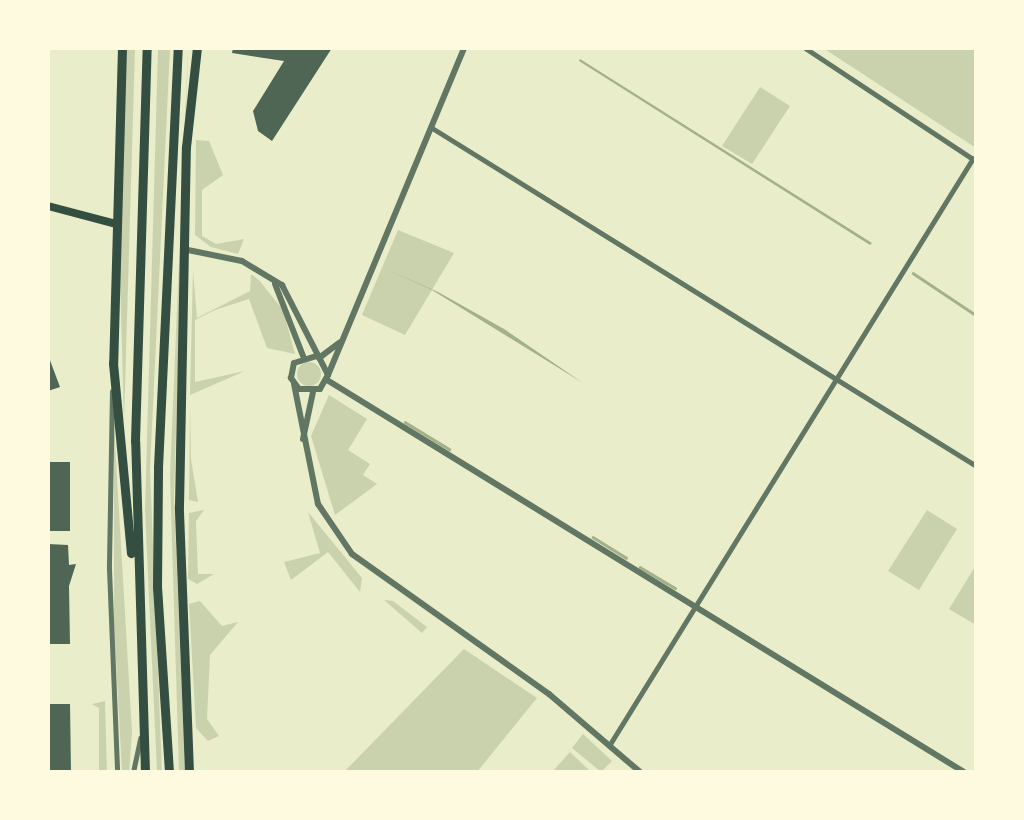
<!DOCTYPE html>
<html>
<head>
<meta charset="utf-8">
<style>
	body { margin:0 }
	#map { position:relative; width:1024px; height:820px; overflow:hidden; background:#e9edc9; font-family:"Times New Roman",serif }
	div>[style] { position:absolute }
	[style*='--x'] { left:calc(var(--x)*1px); top:calc(var(--y)*1px); width:calc(var(--w)*1px); rotate:calc(var(--a)*1deg) }
	.green>* { inset:0; background:#cad2ad }
	.round { border-radius:50% }
	.water>* { inset:0; background:#a3b18a }
	.stream>* { height:2.5px; margin:-1.25px; padding:0 1.25px; transform-origin:1.25px; border-radius:1.25px; background:#a3b18a }
	.building>* { inset:0; background:#4f6655 }
	.minor>* { height:5px; margin:-2.5px; padding:0 2.5px; transform-origin:2.5px; border-radius:2.5px; background:#617663 }
	.tertiary>* { height:6px; margin:-3px; padding:0 3px; transform-origin:3px; border-radius:3px; background:#617663 }
	.secondary>* { height:8px; margin:-4px; padding:0 4px; transform-origin:4px; border-radius:4px; background:#344e41 }
	.trunk>* { height:9px; margin:-4.5px; padding:0 4.5px; transform-origin:4.5px; border-radius:4.5px; background:#344e41 }
	span { translate:-50% -50%; white-space:nowrap; text-align:center; line-height:1.15; -webkit-text-stroke:9px #fefae0; paint-order:stroke }
	.frame { position:absolute; inset:0; border:50px solid #fefae0; pointer-events:none }
</style>
</head>
<body>
<div id="map">
	<div class="green">
		<i style="clip-path:polygon(126px 48px,135px 48px,124px 421px,119px 238px)"></i>
		<i style="clip-path:polygon(158px 48px,170px 48px,150px 469px,162px 772px,157px 772px,145px 510px)"></i>
		<i style="clip-path:polygon(188px 48px,174px 497px,185px 772px,179px 772px,170px 475px)"></i>
		<i style="clip-path:polygon(823px 48px,976px 48px,976px 148px)"></i>
		<i style="clip-path:polygon(760px 87px,790px 106px,752px 164px,722px 146px)"></i>
		<i style="clip-path:polygon(196px 140px,209px 141px,223px 175px,202px 190px,202px 236px,216px 244px,244px 239px,238px 254px,211px 247px,195px 235px)"></i>
		<i style="clip-path:polygon(398px 230px,454px 253px,405px 335px,362px 315px)"></i>
		<i style="clip-path:polygon(193px 271px,197px 318px,250px 291px,251px 274px,259px 280px,283px 310px,295px 354px,267px 348px,249px 299px,215px 310px,195px 320px,195px 382px,245px 371px,190px 395px)"></i>
		<i class="round" style="left:297px;top:362px;width:24px;height:24px"></i>
		<i style="clip-path:polygon(329px 395px,367px 419px,348px 450px,370px 464px,363px 475px,377px 484px,335px 515px,311px 436px)"></i>
		<i style="clip-path:polygon(190px 406px,191px 459px,198px 502px,189px 500px)"></i>
		<i style="clip-path:polygon(114px 426px,132px 732px,129px 772px,122px 772px,114px 623px)"></i>
		<i style="clip-path:polygon(204px 510px,196px 521px,198px 574px,214px 574px,197px 584px,188px 579px,189px 513px)"></i>
		<i style="clip-path:polygon(927px 510px,957px 529px,919px 590px,888px 571px)"></i>
		<i style="clip-path:polygon(308px 512px,362px 578px,360px 592px,328px 552px,291px 580px,284px 562px,320px 553px)"></i>
		<i style="clip-path:polygon(976px 565px,976px 625px,949px 609px)"></i>
		<i style="clip-path:polygon(384px 600px,393px 601px,427px 627px,422px 633px)"></i>
		<i style="clip-path:polygon(200px 601px,222px 626px,238px 622px,210px 655px,207px 719px,219px 736px,208px 741px,196px 728px,189px 604px)"></i>
		<i style="clip-path:polygon(464px 649px,537px 698px,477px 772px,344px 772px)"></i>
		<i style="clip-path:polygon(105px 701px,107px 772px,99px 772px,99px 708px,92px 704px)"></i>
		<i style="clip-path:polygon(583px 734px,612px 761px,601px 772px,572px 748px)"></i>
		<i style="clip-path:polygon(570px 752px,591px 772px,552px 772px)"></i>
	</div>
	<div class="water">
		<i style="clip-path:polygon(580px 59px,872px 243px,870px 245px,579px 61px)"></i>
		<i style="clip-path:polygon(384px 268px,438px 292px,504px 329px,583px 383px,432px 290px)"></i>
	</div>
	<div class="stream">
		<i style="--x:913;--y:273;--w:76;--a:33.7"></i>
		<i style="--x:405;--y:422;--w:52;--a:31.5"></i>
		<i style="--x:593;--y:537;--w:39;--a:32"></i>
		<i style="--x:640;--y:567;--w:41;--a:31"></i>
	</div>
	<div class="building">
		<i style="clip-path:polygon(233px 48px,332px 48px,272px 141px,258px 131px,253px 111px,284px 61px,232px 53px)"></i>
		<i style="clip-path:polygon(48px 355px,60px 387px,48px 391px)"></i>
		<i style="clip-path:polygon(48px 462px,70px 462px,70px 531px,48px 531px)"></i>
		<i style="clip-path:polygon(48px 544px,68px 545px,69px 565px,76px 564px,69px 586px,70px 644px,49px 644px)"></i>
		<i style="clip-path:polygon(48px 704px,70px 704px,71px 772px,48px 772px)"></i>
	</div>
	<div class="minor">
		<i style="--x:805;--y:48;--w:205;--a:33.5"></i>
		<i style="--x:432;--y:128;--w:640;--a:31.85"></i>
		<i style="--x:112;--y:391;--w:178;--a:91"></i>
		<i style="--x:109;--y:569;--w:203;--a:87.7"></i>
		<i style="--x:610;--y:744;--w:689;--a:-58.22"></i>
		<i style="--x:133;--y:772;--w:35;--a:-78"></i>
	</div>
	<div class="tertiary">
		<i style="--x:183;--y:249;--w:60;--a:11.5"></i>
		<i style="--x:242;--y:261;--w:47;--a:31"></i>
		<i style="--x:282;--y:285;--w:101;--a:62.9"></i>
		<i style="--x:328;--y:375;--w:16;--a:120"></i>
		<i style="--x:320;--y:389;--w:21;--a:180"></i>
		<i style="--x:299;--y:389;--w:14;--a:-126"></i>
		<i style="--x:291;--y:378;--w:15;--a:-79"></i>
		<i style="--x:294;--y:363;--w:24;--a:-17"></i>
		<i style="--x:275;--y:284;--w:77;--a:68.7"></i>
		<i style="--x:319;--y:358;--w:26;--a:-37"></i>
		<i style="--x:328;--y:375;--w:354;--a:-67.4"></i>
		<i style="--x:327;--y:380;--w:748;--a:31.61"></i>
		<i style="--x:294;--y:384;--w:122;--a:78.7"></i>
		<i style="--x:318;--y:504;--w:60;--a:55.8"></i>
		<i style="--x:352;--y:554;--w:242;--a:35.4"></i>
		<i style="--x:549;--y:694;--w:120;--a:40.6"></i>
		<i style="--x:303;--y:439;--w:48;--a:-78"></i>
	</div>
	<div class="secondary">
		<i style="--x:48;--y:206;--w:70;--a:14.8"></i>
	</div>
	<div class="trunk">
		<i style="--x:122;--y:48;--w:315;--a:91.6"></i>
		<i style="--x:113;--y:363;--w:191;--a:84.6"></i>
		<i style="--x:145;--y:772;--w:331;--a:-91.7"></i>
		<i style="--x:135;--y:441;--w:393;--a:-88.3"></i>
		<i style="--x:169;--y:772;--w:185;--a:-93.7"></i>
		<i style="--x:157;--y:587;--w:120;--a:-89.5"></i>
		<i style="--x:158;--y:467;--w:419;--a:-87.3"></i>
		<i style="--x:189;--y:772;--w:266;--a:-92.2"></i>
		<i style="--x:179;--y:506;--w:359;--a:-88.9"></i>
		<i style="--x:186;--y:147;--w:100;--a:-83.7"></i>
	</div>
	<div class="frame"></div>
</div>
</body>
</html>
